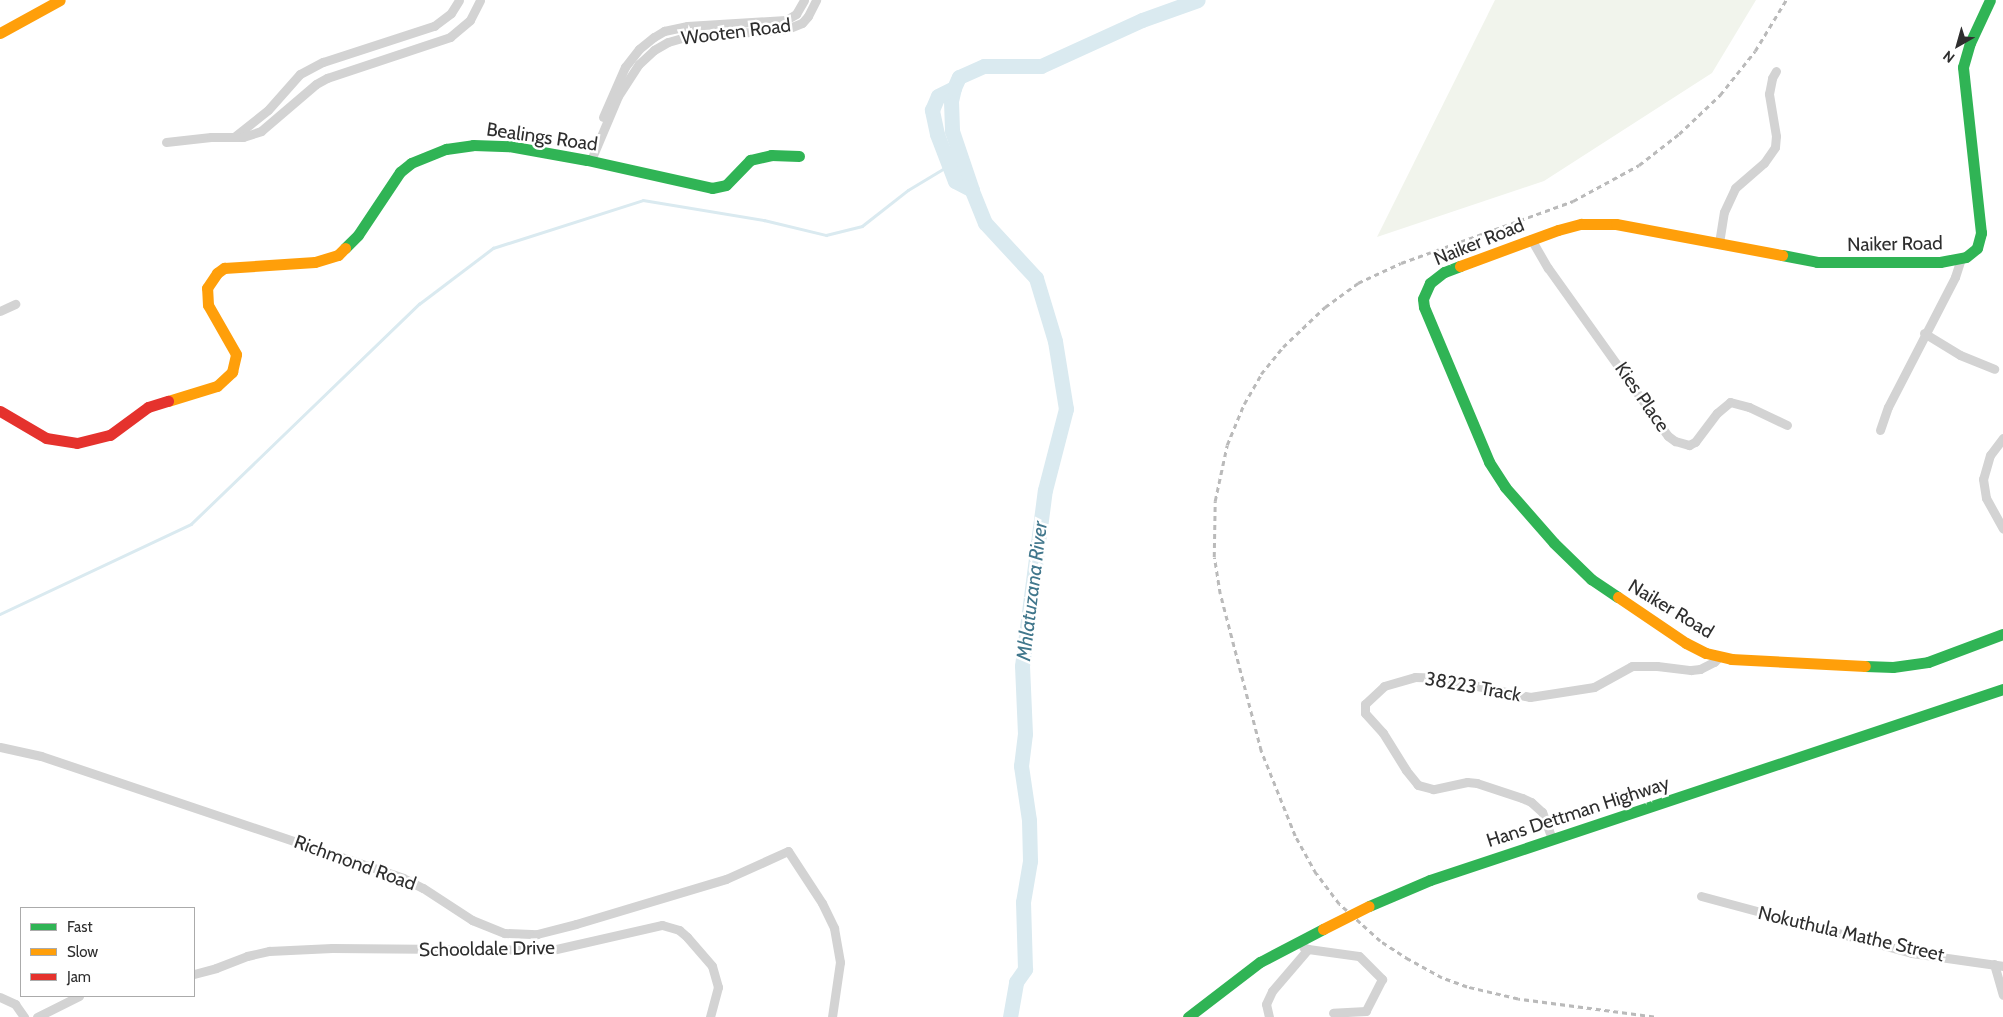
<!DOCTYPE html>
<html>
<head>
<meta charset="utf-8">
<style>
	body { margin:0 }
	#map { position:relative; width:2003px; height:1017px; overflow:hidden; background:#fff; font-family:Cabin,sans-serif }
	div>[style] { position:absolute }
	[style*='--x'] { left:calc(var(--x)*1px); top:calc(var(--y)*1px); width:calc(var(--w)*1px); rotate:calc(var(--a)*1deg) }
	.green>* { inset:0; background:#f1f4ec }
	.stream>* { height:2.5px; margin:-1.25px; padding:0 1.25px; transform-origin:1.25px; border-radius:1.25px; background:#daeaf0 }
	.river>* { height:15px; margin:-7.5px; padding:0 7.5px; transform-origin:7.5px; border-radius:7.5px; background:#daeaf0 }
	.street>* { height:9px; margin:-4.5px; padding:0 4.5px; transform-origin:4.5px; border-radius:4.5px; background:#d3d3d3 }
	.fast>* { height:11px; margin:-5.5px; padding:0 5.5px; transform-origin:5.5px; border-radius:5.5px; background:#30b455 }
	.slow>* { height:11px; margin:-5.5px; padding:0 5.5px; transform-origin:5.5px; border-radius:5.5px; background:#ff9f0a }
	.jam>* { height:11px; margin:-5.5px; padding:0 5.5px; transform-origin:5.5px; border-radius:5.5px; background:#e5322d }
	.rail>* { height:2.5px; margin-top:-1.25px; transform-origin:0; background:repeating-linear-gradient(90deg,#bababa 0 5px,transparent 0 9px) }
	.slow-bridge>* { height:11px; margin:-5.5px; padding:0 5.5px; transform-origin:5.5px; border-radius:5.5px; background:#ff9f0a }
	span { translate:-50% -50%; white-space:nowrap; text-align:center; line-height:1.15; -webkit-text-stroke:5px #fff; paint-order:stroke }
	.street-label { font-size:19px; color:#2e2e2e }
	.water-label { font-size:20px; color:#41778c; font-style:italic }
	.legend { position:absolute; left:20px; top:907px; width:175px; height:90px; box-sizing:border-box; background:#fff; border:1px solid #ababab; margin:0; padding:6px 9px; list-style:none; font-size:15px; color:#2e2e2e }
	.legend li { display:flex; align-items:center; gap:10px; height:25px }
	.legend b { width:25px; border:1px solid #ababab }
	.north { position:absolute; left:1933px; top:20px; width:50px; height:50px; -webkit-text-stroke:4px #fff; paint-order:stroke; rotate:218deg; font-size:14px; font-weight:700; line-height:20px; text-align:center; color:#2e2e2e }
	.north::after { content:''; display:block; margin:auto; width:18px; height:22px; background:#2e2e2e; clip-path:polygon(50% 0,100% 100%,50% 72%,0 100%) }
</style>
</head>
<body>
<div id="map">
	<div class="green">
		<i style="clip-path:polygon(1495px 0,1756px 0,1712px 73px,1544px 181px,1377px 237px)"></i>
	</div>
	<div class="stream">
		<i style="--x:0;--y:614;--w:211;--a:-25.2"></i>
		<i style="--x:191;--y:524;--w:317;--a:-44"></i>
		<i style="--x:419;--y:304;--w:93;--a:-37.1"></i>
		<i style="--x:493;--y:248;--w:157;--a:-17.7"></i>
		<i style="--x:643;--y:200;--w:123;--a:9.4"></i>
		<i style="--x:764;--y:220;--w:64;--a:13.6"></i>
		<i style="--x:826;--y:235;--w:37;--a:-14"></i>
		<i style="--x:862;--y:226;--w:58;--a:-38"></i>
		<i style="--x:908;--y:190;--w:47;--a:-31"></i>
	</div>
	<div class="river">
		<i style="--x:954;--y:88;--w:13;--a:103"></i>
		<i style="--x:951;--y:101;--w:30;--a:88"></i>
		<i style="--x:952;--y:131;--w:62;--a:71.3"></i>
		<i style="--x:1010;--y:1017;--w:36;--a:-80"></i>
		<i style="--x:1016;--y:982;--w:16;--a:-55"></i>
		<i style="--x:1025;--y:969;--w:67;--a:-91.7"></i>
		<i style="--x:1023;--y:902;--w:42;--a:-80.3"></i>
		<i style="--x:1030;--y:861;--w:41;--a:-91.4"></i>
		<i style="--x:1029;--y:820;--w:55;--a:-98.4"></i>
		<i style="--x:1021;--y:766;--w:32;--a:-83"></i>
		<i style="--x:1025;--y:734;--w:68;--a:-92.5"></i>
		<i style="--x:1022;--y:666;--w:177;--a:-82.6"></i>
		<i style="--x:1045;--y:490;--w:84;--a:-75.5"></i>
		<i style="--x:1066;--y:409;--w:69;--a:-99.2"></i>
		<i style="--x:1055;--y:341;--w:66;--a:-106.8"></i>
		<i style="--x:1036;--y:278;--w:75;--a:-132.8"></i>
		<i style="--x:985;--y:223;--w:35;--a:-112"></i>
		<i style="--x:972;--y:190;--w:19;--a:-152"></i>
		<i style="--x:955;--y:181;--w:50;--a:-111"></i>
		<i style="--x:937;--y:134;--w:25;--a:-102"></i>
		<i style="--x:932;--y:110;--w:15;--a:-67"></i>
		<i style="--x:938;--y:96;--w:18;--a:-27"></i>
		<i style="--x:954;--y:88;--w:12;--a:-66"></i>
		<i style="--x:959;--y:77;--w:27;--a:-24"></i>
		<i style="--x:984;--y:66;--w:57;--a:0"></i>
		<i style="--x:1041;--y:66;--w:111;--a:-24.5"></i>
		<i style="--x:1142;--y:20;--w:59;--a:-19.7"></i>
	</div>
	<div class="street">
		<i style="--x:603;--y:117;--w:55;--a:-66.3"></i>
		<i style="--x:625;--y:67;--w:23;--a:-52"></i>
		<i style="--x:639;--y:49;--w:19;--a:-39"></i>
		<i style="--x:654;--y:37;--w:12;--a:-31"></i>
		<i style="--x:664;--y:31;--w:24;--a:-12"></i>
		<i style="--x:687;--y:26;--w:99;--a:-3.5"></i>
		<i style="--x:786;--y:20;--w:12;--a:-31"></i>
		<i style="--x:796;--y:14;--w:16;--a:-60"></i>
		<i style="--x:234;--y:137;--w:43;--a:-38.5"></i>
		<i style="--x:268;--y:110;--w:48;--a:-48.4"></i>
		<i style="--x:300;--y:74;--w:26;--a:-28"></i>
		<i style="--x:323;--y:62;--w:117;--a:-18"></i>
		<i style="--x:434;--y:26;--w:21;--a:-37"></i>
		<i style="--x:451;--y:13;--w:15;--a:-58"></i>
		<i style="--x:166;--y:142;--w:45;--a:-6.3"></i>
		<i style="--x:211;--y:137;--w:32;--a:0"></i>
		<i style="--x:243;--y:137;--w:19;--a:-18"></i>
		<i style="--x:261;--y:131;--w:72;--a:-40.5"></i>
		<i style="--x:316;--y:84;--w:13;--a:-29"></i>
		<i style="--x:327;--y:78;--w:130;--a:-18.4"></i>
		<i style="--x:450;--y:37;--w:26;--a:-40"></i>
		<i style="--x:470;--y:20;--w:22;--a:-63"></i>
		<i style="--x:591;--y:160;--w:69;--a:-67.1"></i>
		<i style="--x:618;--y:96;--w:38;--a:-57"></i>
		<i style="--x:639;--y:64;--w:21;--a:-43"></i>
		<i style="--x:654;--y:50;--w:16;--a:-30"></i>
		<i style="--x:668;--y:42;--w:19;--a:-16"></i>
		<i style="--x:686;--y:37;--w:101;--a:-4.5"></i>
		<i style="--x:787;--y:29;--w:16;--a:-22"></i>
		<i style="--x:802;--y:23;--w:9;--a:-49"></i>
		<i style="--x:808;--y:16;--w:18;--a:-63"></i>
		<i style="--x:1531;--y:239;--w:34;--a:60"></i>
		<i style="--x:1548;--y:268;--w:206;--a:54.5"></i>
		<i style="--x:1668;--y:436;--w:9;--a:36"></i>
		<i style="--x:1675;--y:441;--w:15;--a:16"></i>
		<i style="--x:1689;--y:445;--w:7;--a:-27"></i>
		<i style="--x:1695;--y:442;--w:36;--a:-53"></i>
		<i style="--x:1717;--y:413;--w:17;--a:-40"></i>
		<i style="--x:1730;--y:402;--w:20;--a:15"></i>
		<i style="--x:1749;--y:407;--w:42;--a:25.3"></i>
		<i style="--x:1719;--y:243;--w:31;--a:-81"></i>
		<i style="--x:1724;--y:212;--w:26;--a:-65"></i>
		<i style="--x:1735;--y:188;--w:38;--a:-41"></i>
		<i style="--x:1764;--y:163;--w:19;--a:-55"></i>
		<i style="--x:1775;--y:147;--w:11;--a:-85"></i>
		<i style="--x:1776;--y:136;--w:43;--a:-99.5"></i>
		<i style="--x:1769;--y:94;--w:16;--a:-79"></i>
		<i style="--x:1772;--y:78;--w:8;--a:-60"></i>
		<i style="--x:0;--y:311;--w:17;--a:-25"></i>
		<i style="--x:1924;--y:333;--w:42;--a:31.4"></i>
		<i style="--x:1960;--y:355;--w:37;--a:22"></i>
		<i style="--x:1880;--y:430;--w:24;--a:-71"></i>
		<i style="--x:1888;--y:407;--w:146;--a:-62.7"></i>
		<i style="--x:1955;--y:277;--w:19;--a:-72"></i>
		<i style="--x:2003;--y:438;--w:21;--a:127"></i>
		<i style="--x:1990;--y:455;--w:25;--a:106"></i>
		<i style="--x:1983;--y:479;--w:19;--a:81"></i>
		<i style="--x:1986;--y:498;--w:35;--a:61"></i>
		<i style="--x:0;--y:747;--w:42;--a:12.4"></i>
		<i style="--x:41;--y:756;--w:382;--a:18.6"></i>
		<i style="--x:403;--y:878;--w:22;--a:27"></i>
		<i style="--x:423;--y:888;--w:59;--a:33.1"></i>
		<i style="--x:472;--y:920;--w:35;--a:22"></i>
		<i style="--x:504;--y:933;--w:33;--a:2"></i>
		<i style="--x:537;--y:934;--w:40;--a:-14.4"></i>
		<i style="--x:576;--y:924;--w:157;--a:-16.7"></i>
		<i style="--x:726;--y:879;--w:68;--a:-24.3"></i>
		<i style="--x:788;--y:851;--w:62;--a:56.8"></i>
		<i style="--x:822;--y:903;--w:28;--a:64"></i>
		<i style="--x:834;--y:928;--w:35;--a:80"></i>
		<i style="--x:840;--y:962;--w:56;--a:98.3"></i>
		<i style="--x:1552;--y:839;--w:29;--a:-110"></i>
		<i style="--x:1542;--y:812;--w:15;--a:-138"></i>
		<i style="--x:1531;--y:802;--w:10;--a:-156"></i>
		<i style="--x:1522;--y:798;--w:47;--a:-161.6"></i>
		<i style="--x:1477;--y:783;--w:10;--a:-174"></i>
		<i style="--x:1467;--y:782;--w:35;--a:168"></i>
		<i style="--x:1433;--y:789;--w:16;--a:-165"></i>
		<i style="--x:1418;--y:785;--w:19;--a:-129"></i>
		<i style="--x:1406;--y:770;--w:44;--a:-121.9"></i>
		<i style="--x:1383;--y:733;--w:27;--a:-132"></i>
		<i style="--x:1365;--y:713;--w:9;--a:-90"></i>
		<i style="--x:1365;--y:704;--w:26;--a:-43"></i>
		<i style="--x:1384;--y:686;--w:32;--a:-16"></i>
		<i style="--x:1415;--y:677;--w:24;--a:2"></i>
		<i style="--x:1439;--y:678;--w:93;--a:11.8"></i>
		<i style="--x:1530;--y:697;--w:65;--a:-8.9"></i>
		<i style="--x:1594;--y:687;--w:43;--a:-28.9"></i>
		<i style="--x:1632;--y:666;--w:25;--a:0"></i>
		<i style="--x:1657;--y:666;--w:34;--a:7"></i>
		<i style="--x:1691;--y:670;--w:9;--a:-6"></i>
		<i style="--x:1700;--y:669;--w:16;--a:-27"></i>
		<i style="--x:1714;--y:662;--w:8;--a:-45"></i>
		<i style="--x:1701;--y:896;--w:219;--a:15.1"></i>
		<i style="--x:1912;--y:953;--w:92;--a:8.1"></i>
		<i style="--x:1308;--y:949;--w:51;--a:7.8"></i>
		<i style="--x:1359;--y:956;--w:33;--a:45"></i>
		<i style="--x:1382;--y:979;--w:36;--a:117"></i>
		<i style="--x:1366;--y:1011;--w:33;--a:177"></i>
		<i style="--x:1994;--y:964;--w:32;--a:74"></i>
		<i style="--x:194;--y:974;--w:23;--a:-15"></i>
		<i style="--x:216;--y:968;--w:33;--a:-21"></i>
		<i style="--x:247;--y:956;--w:23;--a:-13"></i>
		<i style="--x:269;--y:951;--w:63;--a:-2.7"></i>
		<i style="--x:332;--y:948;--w:220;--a:0.5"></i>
		<i style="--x:552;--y:950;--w:113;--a:-12.8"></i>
		<i style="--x:662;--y:925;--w:18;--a:16"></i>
		<i style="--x:679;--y:930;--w:11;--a:41"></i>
		<i style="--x:687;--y:937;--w:38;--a:49"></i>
		<i style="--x:712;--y:966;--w:22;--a:74"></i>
		<i style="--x:718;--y:987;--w:31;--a:105"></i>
		<i style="--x:0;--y:997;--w:17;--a:25"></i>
		<i style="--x:15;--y:1004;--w:16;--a:55"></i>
		<i style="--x:37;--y:1017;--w:47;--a:-26.6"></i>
		<i style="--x:1269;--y:1017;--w:13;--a:-103"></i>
		<i style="--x:1266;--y:1004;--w:14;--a:-65"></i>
		<i style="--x:1272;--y:991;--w:55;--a:-49.4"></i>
		<i style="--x:1308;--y:949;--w:5;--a:-158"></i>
	</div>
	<div class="fast">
		<i style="--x:345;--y:248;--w:18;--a:-45"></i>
		<i style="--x:358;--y:235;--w:76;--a:-56.3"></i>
		<i style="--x:400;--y:172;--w:14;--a:-39"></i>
		<i style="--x:411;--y:163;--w:38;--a:-22"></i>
		<i style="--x:446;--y:149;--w:27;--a:-8"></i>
		<i style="--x:473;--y:145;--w:36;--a:2"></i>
		<i style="--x:509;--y:146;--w:79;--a:10.2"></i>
		<i style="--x:587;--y:160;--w:128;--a:12.6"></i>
		<i style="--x:712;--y:188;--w:14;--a:-12"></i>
		<i style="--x:726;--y:185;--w:35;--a:-46"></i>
		<i style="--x:750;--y:160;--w:22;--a:-13"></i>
		<i style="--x:771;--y:155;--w:28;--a:2"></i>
		<i style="--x:1782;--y:255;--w:36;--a:11"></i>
		<i style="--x:1817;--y:262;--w:123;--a:0"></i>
		<i style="--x:1940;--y:262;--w:26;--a:-11"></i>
		<i style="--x:1966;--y:257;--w:14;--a:-39"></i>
		<i style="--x:1977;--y:248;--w:16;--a:-75"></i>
		<i style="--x:1981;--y:233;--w:167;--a:-96.2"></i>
		<i style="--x:1963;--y:67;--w:25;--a:-74"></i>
		<i style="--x:1970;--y:43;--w:47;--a:-65.1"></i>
		<i style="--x:1460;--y:266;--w:17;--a:159"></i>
		<i style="--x:1444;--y:272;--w:18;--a:142"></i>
		<i style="--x:1430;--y:283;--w:17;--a:114"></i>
		<i style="--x:1423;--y:299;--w:8;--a:83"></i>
		<i style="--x:1424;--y:307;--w:168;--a:67.2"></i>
		<i style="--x:1489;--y:462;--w:30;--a:57"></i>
		<i style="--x:1505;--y:487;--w:74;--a:48.8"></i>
		<i style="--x:1554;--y:543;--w:52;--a:44.2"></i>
		<i style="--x:1591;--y:579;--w:32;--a:34"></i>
		<i style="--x:1865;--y:666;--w:28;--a:2"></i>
		<i style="--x:1893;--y:667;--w:35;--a:-8"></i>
		<i style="--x:1928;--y:662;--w:80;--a:-20.5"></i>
		<i style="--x:1369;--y:906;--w:66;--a:-23.1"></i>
		<i style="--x:1430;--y:880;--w:604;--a:-18.43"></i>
		<i style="--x:1188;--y:1017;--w:91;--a:-37.4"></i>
		<i style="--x:1260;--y:962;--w:71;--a:-27.6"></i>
	</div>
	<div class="slow">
		<i style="--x:0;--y:33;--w:68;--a:-28.8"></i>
		<i style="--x:1460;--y:266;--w:104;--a:-20.2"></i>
		<i style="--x:1558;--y:230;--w:24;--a:-15"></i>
		<i style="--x:1581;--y:224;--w:35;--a:0"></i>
		<i style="--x:1616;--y:224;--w:169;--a:10.6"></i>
		<i style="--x:168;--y:401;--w:51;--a:-17"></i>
		<i style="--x:217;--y:386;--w:21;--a:-43"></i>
		<i style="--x:232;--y:372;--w:18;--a:-77"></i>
		<i style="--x:236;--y:354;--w:56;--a:-119.7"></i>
		<i style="--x:208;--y:305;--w:17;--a:-93"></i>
		<i style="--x:207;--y:288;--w:18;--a:-56"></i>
		<i style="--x:217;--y:273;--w:9;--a:-36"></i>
		<i style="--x:224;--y:268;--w:91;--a:-3.8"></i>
		<i style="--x:315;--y:262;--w:24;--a:-17"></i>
		<i style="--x:338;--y:255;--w:10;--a:-45"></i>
		<i style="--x:1618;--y:597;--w:82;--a:34.1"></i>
		<i style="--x:1686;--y:643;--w:22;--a:27"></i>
		<i style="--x:1706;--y:653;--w:26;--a:13"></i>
		<i style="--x:1731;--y:659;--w:134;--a:3"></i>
	</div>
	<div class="jam">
		<i style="--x:0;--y:411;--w:53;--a:30.4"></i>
		<i style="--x:46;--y:438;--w:31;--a:9"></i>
		<i style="--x:77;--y:443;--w:34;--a:-14"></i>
		<i style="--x:110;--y:435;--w:47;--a:-36.4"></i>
		<i style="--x:148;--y:407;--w:21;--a:-17"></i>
	</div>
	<div class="rail">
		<i style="--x:1654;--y:1017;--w:137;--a:-172.5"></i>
		<i style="--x:1518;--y:999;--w:52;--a:-166.8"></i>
		<i style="--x:1467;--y:987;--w:27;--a:-160"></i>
		<i style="--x:1442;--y:978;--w:38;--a:-151"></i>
		<i style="--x:1409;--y:960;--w:35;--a:-147"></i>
		<i style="--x:1380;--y:941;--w:55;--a:-137.9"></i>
		<i style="--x:1339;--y:904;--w:38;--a:-127"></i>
		<i style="--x:1316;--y:874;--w:43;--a:-118.9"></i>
		<i style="--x:1295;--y:836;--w:92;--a:-111.8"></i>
		<i style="--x:1261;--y:751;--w:162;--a:-104.6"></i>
		<i style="--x:1220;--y:594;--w:37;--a:-99"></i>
		<i style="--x:1214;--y:557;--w:56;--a:-89"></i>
		<i style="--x:1215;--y:501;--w:57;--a:-77.9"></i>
		<i style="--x:1227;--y:445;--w:44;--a:-67.5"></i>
		<i style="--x:1244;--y:404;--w:34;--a:-60"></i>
		<i style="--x:1261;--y:374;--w:35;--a:-51"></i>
		<i style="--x:1283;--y:347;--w:58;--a:-43.6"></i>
		<i style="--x:1325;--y:307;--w:41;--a:-36"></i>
		<i style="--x:1358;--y:283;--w:47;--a:-24.9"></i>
		<i style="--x:1401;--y:263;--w:183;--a:-19.8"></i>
		<i style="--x:1573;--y:201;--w:75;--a:-28.6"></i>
		<i style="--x:1639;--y:165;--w:51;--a:-37.8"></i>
		<i style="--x:1679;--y:134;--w:57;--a:-43.6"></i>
		<i style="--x:1720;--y:95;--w:56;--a:-51.5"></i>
		<i style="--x:1755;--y:51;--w:60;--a:-58.7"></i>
	</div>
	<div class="slow-bridge">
		<i style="--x:1323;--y:929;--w:51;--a:-26.6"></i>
	</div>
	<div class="street-label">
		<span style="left:736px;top:32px;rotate:-7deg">Wooten Road</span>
		<span style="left:542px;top:137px;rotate:8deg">Bealings Road</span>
		<span style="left:1479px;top:242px;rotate:-22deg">Naiker Road</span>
		<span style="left:1895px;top:244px;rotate:-1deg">Naiker Road</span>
		<span style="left:1642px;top:397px;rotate:55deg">Kies Place</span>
		<span style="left:1671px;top:609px;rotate:31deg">Naiker Road</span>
		<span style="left:1473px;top:687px;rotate:10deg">38223 Track</span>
		<span style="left:1578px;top:812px;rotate:-18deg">Hans Dettman Highway</span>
		<span style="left:355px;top:863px;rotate:20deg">Richmond Road</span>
		<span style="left:1851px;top:934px;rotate:13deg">Nokuthula Mathe Street</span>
		<span style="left:487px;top:949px;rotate:-1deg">Schooldale Drive</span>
	</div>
	<div class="water-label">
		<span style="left:1032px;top:591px;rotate:-83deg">Mhlatuzana River</span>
	</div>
	<ul class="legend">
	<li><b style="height:6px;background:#30b455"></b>Fast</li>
	<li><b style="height:6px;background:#ff9f0a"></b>Slow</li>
	<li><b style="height:6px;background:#e5322d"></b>Jam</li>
	</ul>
	<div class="north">N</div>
</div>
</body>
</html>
